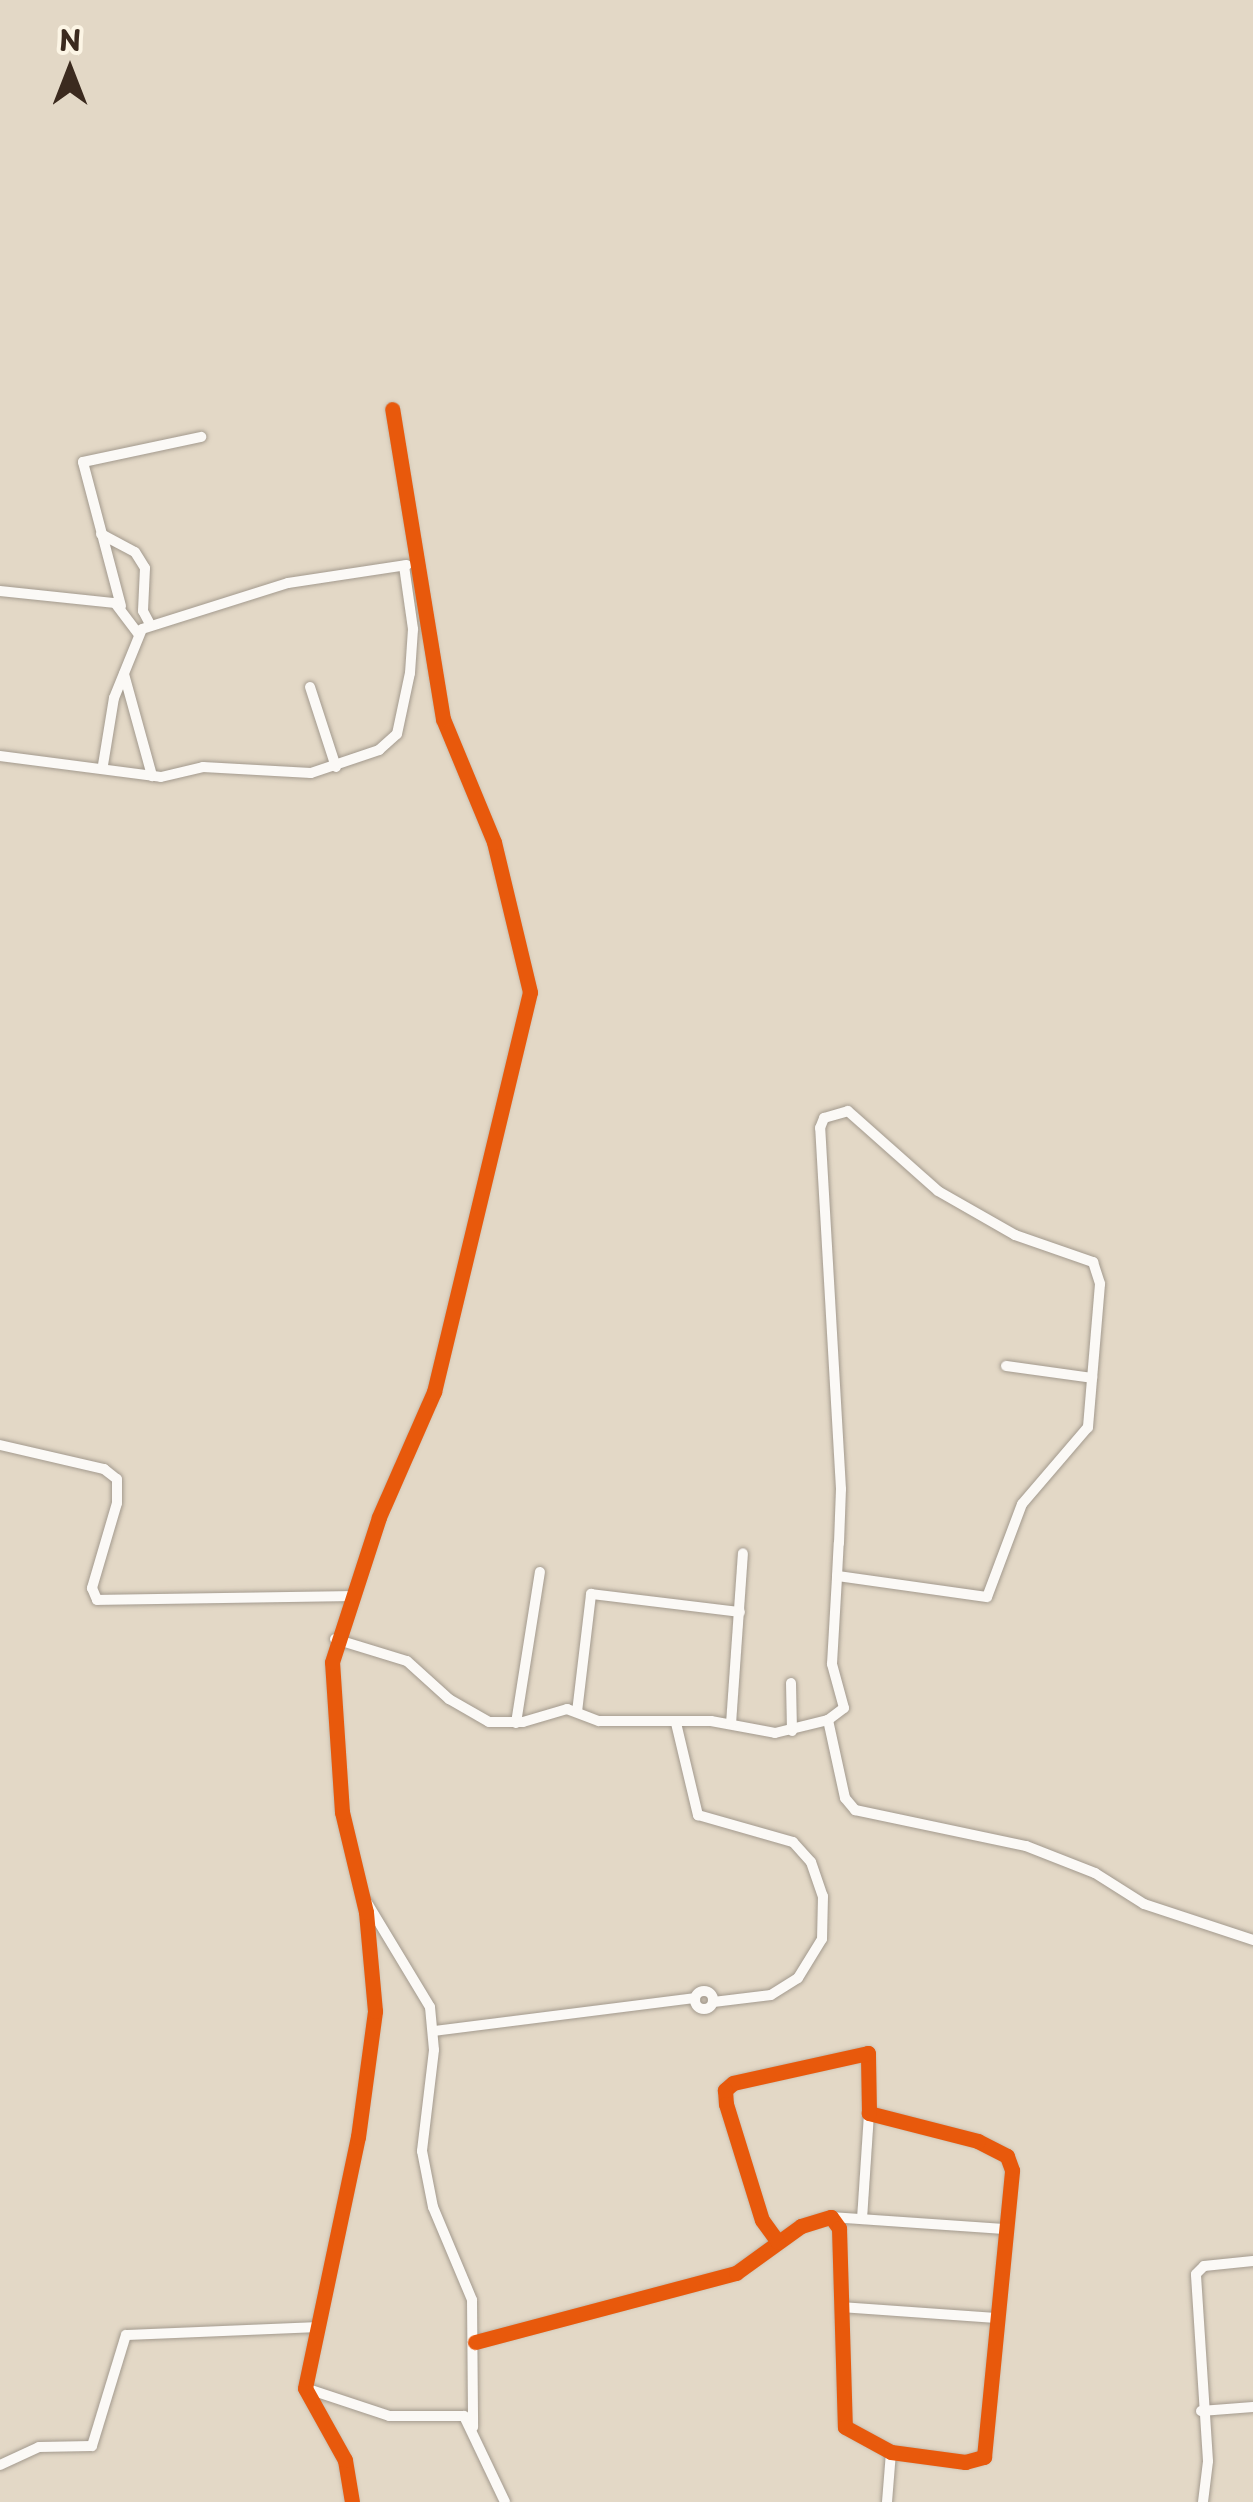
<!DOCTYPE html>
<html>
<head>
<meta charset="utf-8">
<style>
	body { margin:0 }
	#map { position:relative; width:1253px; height:2502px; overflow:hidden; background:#e3d8c6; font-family:"Playpen Sans",sans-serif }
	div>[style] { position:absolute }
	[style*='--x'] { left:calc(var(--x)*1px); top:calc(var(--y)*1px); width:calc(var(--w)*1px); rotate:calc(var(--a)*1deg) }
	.roads { filter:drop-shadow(0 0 2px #a39a8e) drop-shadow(0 0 2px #a39a8e) }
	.minor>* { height:10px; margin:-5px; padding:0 5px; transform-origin:5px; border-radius:5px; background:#fbf9f6 }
	.minor>.ring { margin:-5px; padding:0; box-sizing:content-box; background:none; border:10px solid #fbf9f6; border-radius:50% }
	.cycleway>* { height:15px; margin:-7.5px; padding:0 7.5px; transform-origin:7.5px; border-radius:7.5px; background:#e8590c }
	span { translate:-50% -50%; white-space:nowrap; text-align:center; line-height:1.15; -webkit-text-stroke:8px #fcf5e5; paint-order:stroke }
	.north { position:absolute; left:20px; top:20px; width:100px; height:100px; -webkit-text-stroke:8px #fcf5e5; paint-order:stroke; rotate:0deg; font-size:28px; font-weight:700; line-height:40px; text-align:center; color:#3b2a1e }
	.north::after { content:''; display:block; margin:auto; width:35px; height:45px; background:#3b2a1e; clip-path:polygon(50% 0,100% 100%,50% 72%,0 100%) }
</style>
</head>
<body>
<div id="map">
	<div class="roads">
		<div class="minor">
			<i style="--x:101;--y:534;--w:38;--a:28"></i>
			<i style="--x:135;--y:552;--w:19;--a:58"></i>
			<i style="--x:145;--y:568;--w:43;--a:92.7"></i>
			<i style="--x:143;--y:611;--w:15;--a:62"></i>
			<i style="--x:0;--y:591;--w:116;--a:6"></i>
			<i style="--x:115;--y:603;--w:38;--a:53"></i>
			<i style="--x:121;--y:606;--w:149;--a:-104.8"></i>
			<i style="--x:83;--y:462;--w:121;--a:-12"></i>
			<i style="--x:124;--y:674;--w:106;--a:74.6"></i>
			<i style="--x:310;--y:687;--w:84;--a:72"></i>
			<i style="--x:0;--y:756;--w:162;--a:7.4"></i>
			<i style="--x:161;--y:777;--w:43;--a:-13.4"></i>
			<i style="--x:203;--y:767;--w:108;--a:3.2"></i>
			<i style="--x:311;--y:773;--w:72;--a:-18.7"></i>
			<i style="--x:379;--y:750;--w:24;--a:-42"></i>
			<i style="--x:397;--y:734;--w:62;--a:-78"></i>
			<i style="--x:410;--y:673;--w:44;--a:-86.1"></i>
			<i style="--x:413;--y:629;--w:64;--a:-98.1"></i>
			<i style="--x:103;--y:765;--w:68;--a:-80.7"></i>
			<i style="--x:114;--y:698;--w:74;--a:-67.9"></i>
			<i style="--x:142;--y:629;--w:153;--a:-17.5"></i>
			<i style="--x:288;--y:583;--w:120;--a:-8.6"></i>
			<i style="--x:1006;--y:1366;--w:87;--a:7.9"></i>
			<i style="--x:0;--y:1445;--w:107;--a:13"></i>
			<i style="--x:104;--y:1469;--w:16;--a:38"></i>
			<i style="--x:117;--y:1479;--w:24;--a:90"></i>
			<i style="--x:117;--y:1503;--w:89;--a:106.4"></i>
			<i style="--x:92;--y:1588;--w:13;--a:67"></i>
			<i style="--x:97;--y:1600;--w:253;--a:-0.9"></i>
			<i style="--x:335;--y:1639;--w:75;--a:17"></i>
			<i style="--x:407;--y:1661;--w:57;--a:42.1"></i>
			<i style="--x:449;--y:1699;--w:46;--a:29.9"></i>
			<i style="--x:489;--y:1722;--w:34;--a:0"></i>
			<i style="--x:523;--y:1722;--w:46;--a:-16.5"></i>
			<i style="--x:567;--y:1709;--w:34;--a:21"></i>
			<i style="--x:599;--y:1721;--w:112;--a:0"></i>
			<i style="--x:711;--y:1721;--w:65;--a:10.6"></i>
			<i style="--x:775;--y:1733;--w:55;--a:-13.8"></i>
			<i style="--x:828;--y:1720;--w:80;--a:77.7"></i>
			<i style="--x:845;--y:1798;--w:16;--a:50"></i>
			<i style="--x:855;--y:1810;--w:175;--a:11.9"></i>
			<i style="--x:1026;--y:1846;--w:74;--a:21.4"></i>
			<i style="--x:1095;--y:1873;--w:58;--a:32.3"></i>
			<i style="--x:1144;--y:1904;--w:115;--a:18.3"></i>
			<i style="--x:791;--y:1683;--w:48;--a:88.8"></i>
			<i style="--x:577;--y:1712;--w:119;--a:-83.2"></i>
			<i style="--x:591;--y:1594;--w:150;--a:6.9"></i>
			<i style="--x:828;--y:1720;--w:20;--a:-37"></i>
			<i style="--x:844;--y:1708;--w:46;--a:-105.3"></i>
			<i style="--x:832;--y:1664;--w:88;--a:-86.7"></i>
			<i style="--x:837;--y:1576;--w:33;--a:-87"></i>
			<i style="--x:839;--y:1543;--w:54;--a:-87.9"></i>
			<i style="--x:841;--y:1489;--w:362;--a:-93.3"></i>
			<i style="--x:820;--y:1128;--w:11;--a:-68"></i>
			<i style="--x:824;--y:1118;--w:25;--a:-16"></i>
			<i style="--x:848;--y:1111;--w:120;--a:41.6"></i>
			<i style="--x:938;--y:1191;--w:89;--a:29.7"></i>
			<i style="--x:1015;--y:1235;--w:83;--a:19.1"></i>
			<i style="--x:1093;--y:1262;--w:23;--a:72"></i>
			<i style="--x:1100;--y:1284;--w:144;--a:94.8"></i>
			<i style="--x:1088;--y:1427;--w:101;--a:130.6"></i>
			<i style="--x:1022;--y:1504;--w:99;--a:110.6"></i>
			<i style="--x:987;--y:1597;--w:151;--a:-172"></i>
			<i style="--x:516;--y:1723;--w:153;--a:-81"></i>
			<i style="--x:676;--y:1723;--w:95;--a:76.6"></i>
			<i style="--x:698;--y:1815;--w:99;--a:15.9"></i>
			<i style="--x:793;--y:1842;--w:27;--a:48"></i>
			<i style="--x:811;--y:1862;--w:36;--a:71"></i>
			<i style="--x:823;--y:1896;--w:43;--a:91.3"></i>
			<i style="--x:822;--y:1939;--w:46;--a:121.6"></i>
			<i style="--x:798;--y:1978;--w:32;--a:148"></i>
			<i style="--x:771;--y:1995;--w:58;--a:173.1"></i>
			<i style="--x:731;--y:1724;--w:171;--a:-86"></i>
			<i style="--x:366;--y:1901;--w:124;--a:58.9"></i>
			<i style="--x:430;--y:2007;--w:43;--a:84.7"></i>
			<i style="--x:434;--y:2050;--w:102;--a:96.8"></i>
			<i style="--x:422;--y:2151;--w:57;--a:78.9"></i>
			<i style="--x:433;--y:2207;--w:101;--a:67.2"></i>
			<i style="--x:472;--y:2300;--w:127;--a:89.5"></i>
			<i class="ring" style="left:695px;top:1991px;width:8px;height:8px"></i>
			<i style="--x:434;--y:2031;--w:263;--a:-7.2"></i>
			<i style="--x:832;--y:2217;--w:171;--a:4"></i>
			<i style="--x:862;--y:2219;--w:106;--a:-86.2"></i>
			<i style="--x:842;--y:2307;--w:153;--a:4.1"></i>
			<i style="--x:475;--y:2342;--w:270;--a:-14.8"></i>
			<i style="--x:736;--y:2273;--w:80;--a:-35.9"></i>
			<i style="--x:801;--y:2226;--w:31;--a:-17"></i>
			<i style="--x:831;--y:2217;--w:14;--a:54"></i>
			<i style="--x:839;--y:2228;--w:199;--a:88.3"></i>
			<i style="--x:845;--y:2427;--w:52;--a:28.5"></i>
			<i style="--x:891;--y:2452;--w:75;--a:7.7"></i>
			<i style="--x:965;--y:2462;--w:20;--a:-15"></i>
			<i style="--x:984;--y:2457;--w:288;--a:-84.4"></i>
			<i style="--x:1012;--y:2170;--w:15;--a:-110"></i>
			<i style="--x:1007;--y:2156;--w:33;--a:-153"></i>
			<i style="--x:978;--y:2141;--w:113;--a:-165.6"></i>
			<i style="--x:869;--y:2113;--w:60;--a:-91"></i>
			<i style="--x:868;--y:2053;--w:138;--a:167.5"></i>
			<i style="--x:733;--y:2083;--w:11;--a:139"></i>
			<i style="--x:725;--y:2090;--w:14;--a:86"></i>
			<i style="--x:726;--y:2104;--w:121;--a:72.8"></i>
			<i style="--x:762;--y:2220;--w:27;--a:54"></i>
			<i style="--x:305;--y:2388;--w:89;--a:18.4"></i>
			<i style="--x:389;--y:2416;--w:75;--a:0"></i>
			<i style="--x:464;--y:2416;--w:95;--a:64.5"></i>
			<i style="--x:1201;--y:2411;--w:52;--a:-4.4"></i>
			<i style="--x:0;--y:2465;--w:43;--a:-24.8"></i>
			<i style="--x:39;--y:2447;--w:53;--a:-1.1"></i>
			<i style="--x:92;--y:2446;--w:116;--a:-73"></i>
			<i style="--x:126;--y:2335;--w:188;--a:-2.4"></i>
			<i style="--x:352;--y:2502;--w:43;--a:-99.5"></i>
			<i style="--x:345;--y:2460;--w:82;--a:-119.1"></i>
			<i style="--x:305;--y:2388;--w:257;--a:-78.1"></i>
			<i style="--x:358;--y:2137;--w:127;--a:-82.3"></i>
			<i style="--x:375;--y:2011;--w:99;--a:-95.2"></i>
			<i style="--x:366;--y:1912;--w:103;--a:-103.5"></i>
			<i style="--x:342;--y:1812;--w:150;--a:-93.8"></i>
			<i style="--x:332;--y:1662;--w:152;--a:-72"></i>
			<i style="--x:379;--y:1517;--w:137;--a:-66.3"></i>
			<i style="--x:434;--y:1392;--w:411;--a:-76.5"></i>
			<i style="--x:530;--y:992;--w:154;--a:-103.5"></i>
			<i style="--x:494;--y:842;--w:133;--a:-112.5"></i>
			<i style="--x:443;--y:719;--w:314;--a:-99.3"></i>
			<i style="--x:887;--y:2502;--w:50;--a:-85.4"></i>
			<i style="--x:1203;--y:2502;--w:41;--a:-83"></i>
			<i style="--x:1208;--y:2461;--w:187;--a:-93.7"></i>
			<i style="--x:1196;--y:2274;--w:11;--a:-45"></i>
			<i style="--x:1204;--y:2266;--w:49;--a:-5.8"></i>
		</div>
	</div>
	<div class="cycleway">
		<i style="--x:475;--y:2342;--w:270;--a:-14.8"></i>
		<i style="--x:736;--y:2273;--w:80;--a:-35.9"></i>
		<i style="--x:801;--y:2226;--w:31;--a:-17"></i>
		<i style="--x:831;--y:2217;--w:14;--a:54"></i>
		<i style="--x:839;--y:2228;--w:199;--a:88.3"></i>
		<i style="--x:845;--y:2427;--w:52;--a:28.5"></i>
		<i style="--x:891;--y:2452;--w:75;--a:7.7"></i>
		<i style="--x:965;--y:2462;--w:20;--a:-15"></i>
		<i style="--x:984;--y:2457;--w:288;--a:-84.4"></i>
		<i style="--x:1012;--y:2170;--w:15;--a:-110"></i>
		<i style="--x:1007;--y:2156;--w:33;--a:-153"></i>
		<i style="--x:978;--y:2141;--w:113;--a:-165.6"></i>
		<i style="--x:869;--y:2113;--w:60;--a:-91"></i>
		<i style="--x:868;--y:2053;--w:138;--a:167.5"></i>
		<i style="--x:733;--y:2083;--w:11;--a:139"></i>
		<i style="--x:725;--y:2090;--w:14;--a:86"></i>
		<i style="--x:726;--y:2104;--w:121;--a:72.8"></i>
		<i style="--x:762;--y:2220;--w:27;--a:54"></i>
		<i style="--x:352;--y:2502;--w:43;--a:-99.5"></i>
		<i style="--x:345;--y:2460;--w:82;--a:-119.1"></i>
		<i style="--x:305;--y:2388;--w:257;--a:-78.1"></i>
		<i style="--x:358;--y:2137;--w:127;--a:-82.3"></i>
		<i style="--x:375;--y:2011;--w:99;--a:-95.2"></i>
		<i style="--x:366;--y:1912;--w:103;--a:-103.5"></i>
		<i style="--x:342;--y:1812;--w:150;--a:-93.8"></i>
		<i style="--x:332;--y:1662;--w:152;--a:-72"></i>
		<i style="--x:379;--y:1517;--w:137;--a:-66.3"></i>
		<i style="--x:434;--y:1392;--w:411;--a:-76.5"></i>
		<i style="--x:530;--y:992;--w:154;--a:-103.5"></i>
		<i style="--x:494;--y:842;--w:133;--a:-112.5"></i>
		<i style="--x:443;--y:719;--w:314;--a:-99.3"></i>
	</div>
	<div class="north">N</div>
</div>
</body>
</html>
